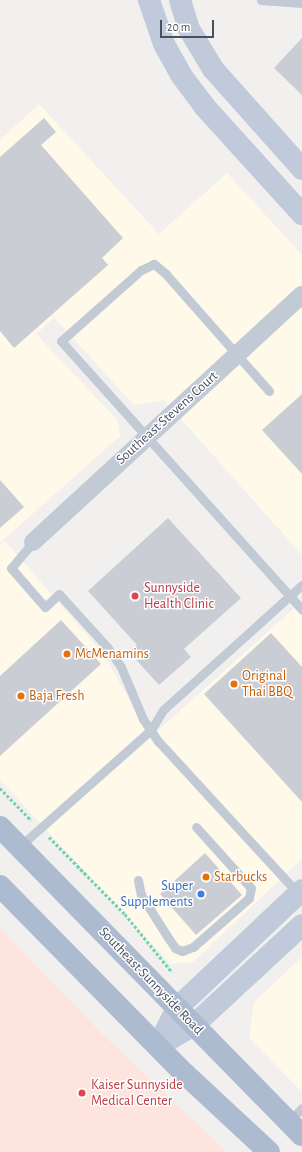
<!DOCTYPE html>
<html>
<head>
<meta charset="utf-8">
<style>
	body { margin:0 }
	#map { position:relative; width:302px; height:1152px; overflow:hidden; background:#f2efef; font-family:"Alegreya Sans",sans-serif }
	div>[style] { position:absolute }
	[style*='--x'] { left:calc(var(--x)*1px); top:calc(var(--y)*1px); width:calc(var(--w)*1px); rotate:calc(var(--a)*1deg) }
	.commercial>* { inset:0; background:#fef9e8 }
	.medical>* { inset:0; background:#fde4de }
	.building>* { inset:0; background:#cbcdd5 }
	.path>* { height:2.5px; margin-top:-1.25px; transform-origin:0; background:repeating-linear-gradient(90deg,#6fd4ad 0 3px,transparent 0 5px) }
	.lane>* { height:9px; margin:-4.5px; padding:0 4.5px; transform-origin:4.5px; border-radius:4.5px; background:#c2cad5 }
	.street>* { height:18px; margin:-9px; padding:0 9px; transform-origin:9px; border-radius:9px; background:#c2cad5 }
	.secondary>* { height:22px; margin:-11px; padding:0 11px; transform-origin:11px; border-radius:11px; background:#c0cada }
	.primary>* { height:22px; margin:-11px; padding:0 11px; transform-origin:11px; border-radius:11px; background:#adbbd0 }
	.dots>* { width:11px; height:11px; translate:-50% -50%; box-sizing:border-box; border:2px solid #fff; border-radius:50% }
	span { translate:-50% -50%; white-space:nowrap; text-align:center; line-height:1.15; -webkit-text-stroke:3px #fff; paint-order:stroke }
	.street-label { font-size:14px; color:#46505f }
	.health-label { font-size:14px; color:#be3a42 }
	.left { translate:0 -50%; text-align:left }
	.food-label { font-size:14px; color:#c56008 }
	.shop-label { font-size:14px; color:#366cbe }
	.right { translate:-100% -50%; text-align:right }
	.scale { position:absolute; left:160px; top:20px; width:54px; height:18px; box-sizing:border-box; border:2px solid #46505f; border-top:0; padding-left:5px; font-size:12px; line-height:14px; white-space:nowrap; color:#46505f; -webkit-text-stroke:3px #fff; paint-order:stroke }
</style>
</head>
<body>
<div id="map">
	<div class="commercial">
		<i style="clip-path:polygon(39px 104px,159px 234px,227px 173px,302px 255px,302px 555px,164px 400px,134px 405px,0 258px,0 140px)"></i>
		<i style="clip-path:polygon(0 259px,54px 318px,36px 334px,118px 421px,120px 436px,0 543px)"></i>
		<i style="clip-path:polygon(5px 541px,102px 652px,151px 737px,302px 601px,302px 859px,193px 962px,171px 964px,0 780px,0 545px)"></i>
		<i style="clip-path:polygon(302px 957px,302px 1092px,249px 1038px,254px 1002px)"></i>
	</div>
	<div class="medical">
		<i style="clip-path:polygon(0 928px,102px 1034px,227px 1152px,0 1152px)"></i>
	</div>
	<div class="building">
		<i style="clip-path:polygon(302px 38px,302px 95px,274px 68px)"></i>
		<i style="clip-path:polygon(44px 118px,56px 132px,41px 145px,123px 238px,102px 258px,108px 265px,14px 348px,0 331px,0 157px)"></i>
		<i style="clip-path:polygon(302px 394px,302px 474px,262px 430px)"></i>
		<i style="clip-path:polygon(0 480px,24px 507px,0 528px)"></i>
		<i style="clip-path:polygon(168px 518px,241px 598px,184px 649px,191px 657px,159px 685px,129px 652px,137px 645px,88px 591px)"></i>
		<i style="clip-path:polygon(61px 620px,101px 664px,0 756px,0 676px)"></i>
		<i style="clip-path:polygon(271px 633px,302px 667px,302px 802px,204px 694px)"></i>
		<i style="clip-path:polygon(205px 853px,242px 895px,196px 935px,160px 894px)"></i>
	</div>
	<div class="path">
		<i style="--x:0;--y:788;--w:45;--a:45.9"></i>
		<i style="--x:49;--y:837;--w:108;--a:45.4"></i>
		<i style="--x:125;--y:914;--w:75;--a:51"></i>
	</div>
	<div class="lane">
		<i style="--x:261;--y:0;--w:41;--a:4.2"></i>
		<i style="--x:269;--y:391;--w:156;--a:-131.4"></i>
		<i style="--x:166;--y:274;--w:16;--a:-140"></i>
		<i style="--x:154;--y:264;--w:14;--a:155"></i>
		<i style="--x:141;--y:270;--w:107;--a:138.4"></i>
		<i style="--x:61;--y:341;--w:361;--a:48.1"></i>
		<i style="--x:33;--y:542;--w:34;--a:130"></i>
		<i style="--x:11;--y:568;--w:52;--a:48.9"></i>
		<i style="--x:45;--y:607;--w:19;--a:-43"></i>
		<i style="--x:59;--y:594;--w:72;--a:47.8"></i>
		<i style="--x:107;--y:647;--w:24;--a:55"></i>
		<i style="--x:121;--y:667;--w:56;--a:67.1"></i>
		<i style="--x:143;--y:719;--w:27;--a:56"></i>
		<i style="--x:158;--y:741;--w:207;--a:47.4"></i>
		<i style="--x:19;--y:847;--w:176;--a:-41.6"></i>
		<i style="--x:151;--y:730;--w:23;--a:-59"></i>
		<i style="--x:163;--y:710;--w:187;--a:-42"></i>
		<i style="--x:138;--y:880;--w:15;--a:79"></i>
		<i style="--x:141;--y:895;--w:49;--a:57.6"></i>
		<i style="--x:167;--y:936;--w:14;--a:56"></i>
		<i style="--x:175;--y:948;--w:8;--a:23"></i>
		<i style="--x:182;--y:951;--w:12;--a:-20"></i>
		<i style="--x:193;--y:947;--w:74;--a:-41.2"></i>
		<i style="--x:249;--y:898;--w:10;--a:-79"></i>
		<i style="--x:251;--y:888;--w:82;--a:-132"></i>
		<i style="--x:289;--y:1121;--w:18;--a:-45"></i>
	</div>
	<div class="street">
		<i style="--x:33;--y:542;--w:365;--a:-42.6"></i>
	</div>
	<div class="secondary">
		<i style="--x:149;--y:0;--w:46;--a:71.2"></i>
		<i style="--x:164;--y:44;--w:35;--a:61"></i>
		<i style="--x:181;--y:75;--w:39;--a:53"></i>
		<i style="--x:204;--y:106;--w:146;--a:47.8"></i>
		<i style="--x:180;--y:0;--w:30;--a:73"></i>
		<i style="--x:189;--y:29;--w:47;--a:59"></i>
		<i style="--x:213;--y:69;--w:134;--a:48.3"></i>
		<i style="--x:158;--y:1046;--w:42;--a:-63.4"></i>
		<i style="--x:177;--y:1008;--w:172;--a:-43.3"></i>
		<i style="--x:158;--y:1046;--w:42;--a:-30.3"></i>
		<i style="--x:194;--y:1025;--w:147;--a:-42.8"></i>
	</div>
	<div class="primary">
		<i style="--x:0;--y:827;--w:431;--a:45.6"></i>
		<i style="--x:0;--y:886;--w:262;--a:45.5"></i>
		<i style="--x:184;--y:1073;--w:116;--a:42.9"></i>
	</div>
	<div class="dots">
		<i style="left:135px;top:596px;background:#e0444e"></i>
		<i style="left:67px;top:654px;background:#e8710a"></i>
		<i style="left:234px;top:684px;background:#e8710a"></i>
		<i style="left:21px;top:696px;background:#e8710a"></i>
		<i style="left:206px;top:877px;background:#e8710a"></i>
		<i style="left:201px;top:894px;background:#3f7fe0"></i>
		<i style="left:82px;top:1093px;background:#e0444e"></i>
	</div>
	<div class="street-label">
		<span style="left:167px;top:418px;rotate:-42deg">Southeast Stevens Court</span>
		<span style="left:151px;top:981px;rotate:46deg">Southeast Sunnyside Road</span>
	</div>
	<div class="health-label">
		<span class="left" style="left:144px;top:596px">Sunnyside<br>Health Clinic</span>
		<span class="left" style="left:91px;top:1093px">Kaiser Sunnyside<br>Medical Center</span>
	</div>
	<div class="food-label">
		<span class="left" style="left:75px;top:654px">McMenamins</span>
		<span class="left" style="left:242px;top:684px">Original<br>Thai BBQ</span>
		<span class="left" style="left:29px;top:696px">Baja Fresh</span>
		<span class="left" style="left:214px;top:877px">Starbucks</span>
	</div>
	<div class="shop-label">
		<span class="right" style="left:193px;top:894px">Super<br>Supplements</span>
	</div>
	<div class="scale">20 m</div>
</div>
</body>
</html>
